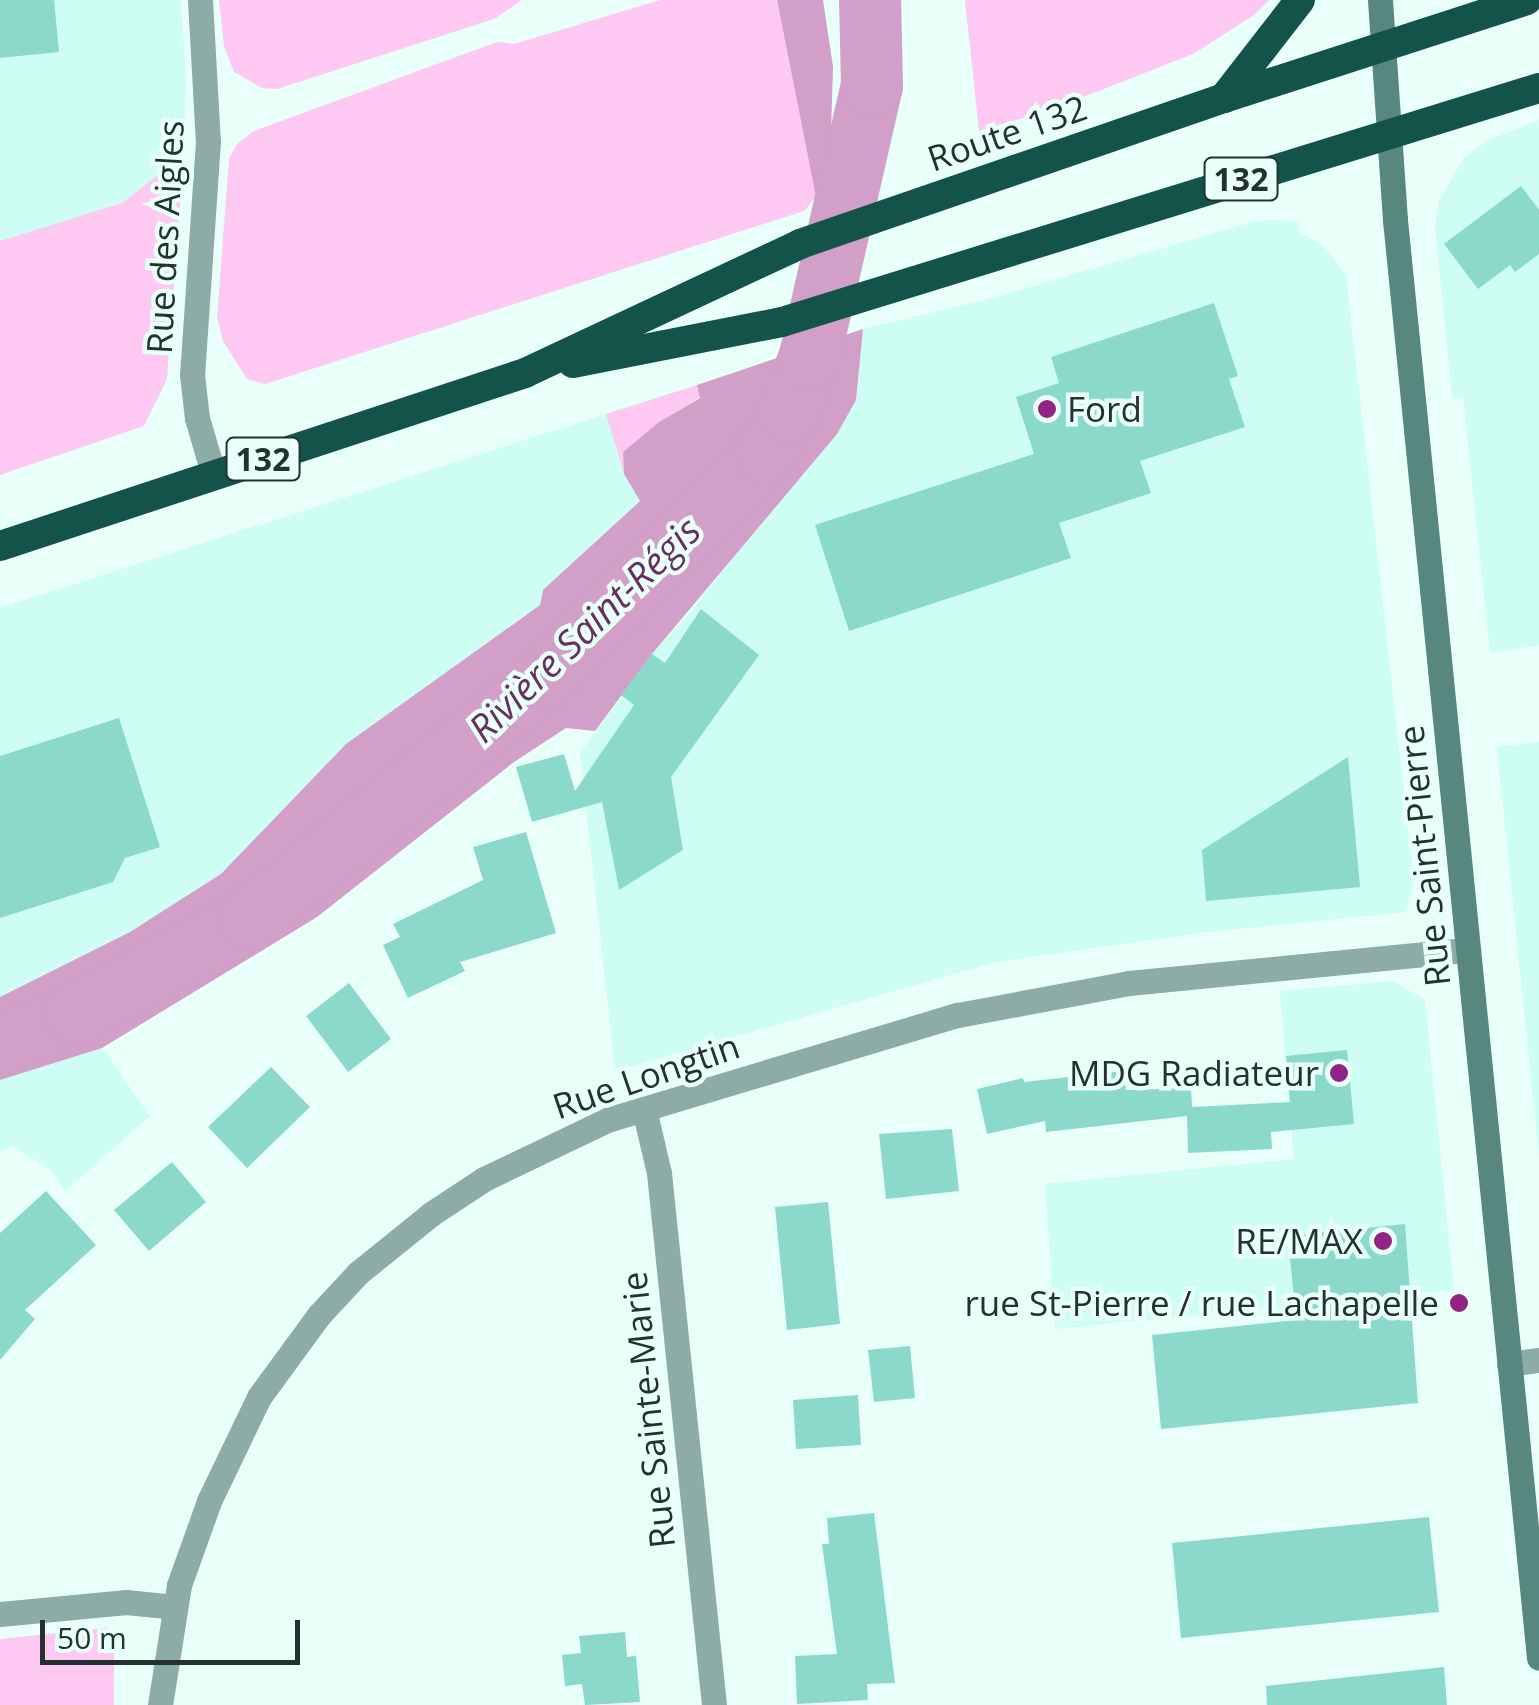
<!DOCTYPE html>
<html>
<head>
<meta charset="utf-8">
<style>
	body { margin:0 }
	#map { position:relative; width:1539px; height:1705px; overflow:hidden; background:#e8fffa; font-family:"Open Sans",sans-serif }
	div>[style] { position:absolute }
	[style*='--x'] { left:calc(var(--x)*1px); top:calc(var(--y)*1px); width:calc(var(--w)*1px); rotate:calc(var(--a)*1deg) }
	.built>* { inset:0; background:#cdfdf3 }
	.green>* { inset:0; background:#fdc8f2 }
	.forest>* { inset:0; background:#d19fc7 }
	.river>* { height:62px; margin:-31px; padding:0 31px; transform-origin:31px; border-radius:31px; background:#d19fc7 }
	.building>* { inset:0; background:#8bd9cb }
	.street>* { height:25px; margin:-12.5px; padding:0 12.5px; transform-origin:12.5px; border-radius:12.5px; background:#8daca6 }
	.secondary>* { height:25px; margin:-12.5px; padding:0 12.5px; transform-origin:12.5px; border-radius:12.5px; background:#57877e }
	.highway>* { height:30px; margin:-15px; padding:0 15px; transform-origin:15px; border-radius:15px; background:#14534a }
	.dots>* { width:28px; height:28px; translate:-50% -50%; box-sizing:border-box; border:5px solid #e8fffa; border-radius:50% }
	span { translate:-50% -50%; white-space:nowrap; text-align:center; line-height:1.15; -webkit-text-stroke:9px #e8fffa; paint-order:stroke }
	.shield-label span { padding:2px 8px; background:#e8fffa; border:2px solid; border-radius:8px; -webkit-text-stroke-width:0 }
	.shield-label { font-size:32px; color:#23322f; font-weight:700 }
	.street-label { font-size:35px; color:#23322f }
	.poi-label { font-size:35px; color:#23322f }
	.left { translate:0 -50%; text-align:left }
	.right { translate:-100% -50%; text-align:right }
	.water-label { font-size:38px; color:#6a2e61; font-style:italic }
	.scale { position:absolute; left:40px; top:1620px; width:260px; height:45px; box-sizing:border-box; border:5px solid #23322f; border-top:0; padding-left:12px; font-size:30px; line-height:35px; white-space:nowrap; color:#23322f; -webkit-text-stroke:8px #e8fffa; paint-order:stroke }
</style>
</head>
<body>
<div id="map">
	<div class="built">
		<i style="clip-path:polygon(0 0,181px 0,186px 80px,183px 163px,166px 169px,122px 203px,0 241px)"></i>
		<i style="clip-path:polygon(1539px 120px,1539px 645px,1490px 653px,1463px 397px,1452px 397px,1435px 226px,1439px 201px,1463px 159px,1486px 141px)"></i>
		<i style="clip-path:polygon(1279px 220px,1300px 223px,1298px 231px,1323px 245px,1346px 275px,1414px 881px,1406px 912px,1207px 932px,996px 962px,615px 1071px,580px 753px,652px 654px,692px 610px,856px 400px,863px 329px,985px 300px,1256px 221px)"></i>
		<i style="clip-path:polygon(606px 414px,624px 474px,640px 500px,543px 590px,540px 604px,346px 744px,221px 874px,130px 932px,0 997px,0 608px)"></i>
		<i style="clip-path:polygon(1539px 742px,1539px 1157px,1497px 747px)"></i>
		<i style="clip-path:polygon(1393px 981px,1425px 1000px,1454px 1290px,1055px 1329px,1045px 1184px,1294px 1159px,1280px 991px)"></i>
		<i style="clip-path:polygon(102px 1048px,150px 1116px,65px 1191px,52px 1171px,12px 1145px,0 1152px,0 1080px)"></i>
	</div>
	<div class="green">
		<i style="clip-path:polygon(219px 0,522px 0,494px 19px,277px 89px,262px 88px,234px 72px,224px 46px)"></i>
		<i style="clip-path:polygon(660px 0,777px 0,816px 197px,804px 211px,265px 384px,247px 379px,223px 341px,217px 318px,229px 158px,238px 143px,254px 131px,497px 42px,514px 44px)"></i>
		<i style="clip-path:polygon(965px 0,1269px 0,1254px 15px,1193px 54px,1045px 112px,979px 131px)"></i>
		<i style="clip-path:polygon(183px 163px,167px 379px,144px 426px,0 475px,0 241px,122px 203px,166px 169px)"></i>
		<i style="clip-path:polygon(697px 385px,700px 397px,659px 422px,623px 452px,624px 474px,606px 414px)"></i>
		<i style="clip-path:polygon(106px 1628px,114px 1646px,114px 1705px,0 1705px,0 1639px)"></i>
	</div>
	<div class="forest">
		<i style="clip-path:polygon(777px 0,823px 0,833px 67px,831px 133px,816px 197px)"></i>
		<i style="clip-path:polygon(863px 329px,856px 400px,837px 434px,652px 654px,595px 731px,566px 728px,514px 762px,317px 917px,102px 1048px,0 1080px,0 997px,130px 932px,221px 874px,346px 744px,540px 605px,543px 590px,640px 501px,624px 474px,623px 452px,659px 422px,700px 398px,697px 385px)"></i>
	</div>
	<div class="river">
		<i style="--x:0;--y:1046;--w:82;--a:-22.8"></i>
		<i style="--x:76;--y:1014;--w:199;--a:-28.9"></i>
		<i style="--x:250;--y:918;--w:377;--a:-39.1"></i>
		<i style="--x:543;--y:680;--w:319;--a:-45.6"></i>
		<i style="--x:766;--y:452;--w:46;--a:-60.1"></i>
		<i style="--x:789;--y:412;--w:60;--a:-69.4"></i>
		<i style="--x:810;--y:356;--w:277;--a:-77.1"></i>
		<i style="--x:872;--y:86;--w:86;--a:-91.3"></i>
	</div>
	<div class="building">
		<i style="clip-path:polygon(0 0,54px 0,59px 52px,0 58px)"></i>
		<i style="clip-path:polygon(1521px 186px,1539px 210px,1539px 254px,1515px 272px,1510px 265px,1478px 289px,1444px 244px)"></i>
		<i style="clip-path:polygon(1214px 303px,1238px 376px,1229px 379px,1245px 427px,1140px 461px,1151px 493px,1059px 523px,1071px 558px,849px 631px,815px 525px,1034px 454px,1016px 397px,1059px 383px,1051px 357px)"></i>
		<i style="clip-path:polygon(701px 609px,759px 655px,671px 777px,683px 850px,619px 890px,602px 802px,532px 822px,516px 767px,564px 754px,575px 791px,634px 705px,621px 695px,652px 654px,665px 663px)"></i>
		<i style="clip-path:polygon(119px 718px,160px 847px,125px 858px,113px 882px,0 918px,0 756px)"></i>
		<i style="clip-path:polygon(1348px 757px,1360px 887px,1206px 901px,1202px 850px)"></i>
		<i style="clip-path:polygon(526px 832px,556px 933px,460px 962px,465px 971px,408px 998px,383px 945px,400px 937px,393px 924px,483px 880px,473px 847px)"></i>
		<i style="clip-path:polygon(349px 983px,391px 1039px,348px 1072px,306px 1016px)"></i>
		<i style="clip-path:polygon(1347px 1050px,1354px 1124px,1271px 1132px,1272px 1149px,1188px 1153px,1187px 1116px,1046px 1132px,1045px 1121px,987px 1134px,977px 1089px,1023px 1078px,1024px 1082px,1123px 1071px,1126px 1090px,1191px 1088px,1192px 1107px,1290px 1102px,1286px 1056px)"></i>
		<i style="clip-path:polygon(271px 1067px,310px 1107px,247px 1168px,208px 1127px)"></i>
		<i style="clip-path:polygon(952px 1129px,959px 1191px,886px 1199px,879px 1134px)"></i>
		<i style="clip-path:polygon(172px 1162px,206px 1202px,149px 1251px,114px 1210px)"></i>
		<i style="clip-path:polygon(46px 1191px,96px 1245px,25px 1310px,35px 1319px,0 1360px,0 1233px)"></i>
		<i style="clip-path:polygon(828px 1202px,840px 1324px,787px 1330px,775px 1207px)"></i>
		<i style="clip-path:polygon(1405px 1224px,1418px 1403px,1161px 1429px,1152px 1335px,1296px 1320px,1288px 1236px)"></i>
		<i style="clip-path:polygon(910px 1346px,915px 1398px,874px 1402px,868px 1350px)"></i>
		<i style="clip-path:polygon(858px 1395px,861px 1445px,796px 1449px,793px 1400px)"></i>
		<i style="clip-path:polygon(874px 1513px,895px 1683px,867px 1684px,868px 1700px,797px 1704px,795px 1656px,837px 1654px,822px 1544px,829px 1544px,827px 1518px)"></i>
		<i style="clip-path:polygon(1429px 1517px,1439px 1612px,1181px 1638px,1172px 1543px)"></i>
		<i style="clip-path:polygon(625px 1632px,627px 1657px,636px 1656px,640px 1702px,585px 1705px,582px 1684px,565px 1686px,562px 1655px,581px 1653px,579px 1636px)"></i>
		<i style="clip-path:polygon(1444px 1667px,1447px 1705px,1267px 1705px,1266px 1686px)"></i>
	</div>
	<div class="street">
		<i style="--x:200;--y:0;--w:141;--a:86.8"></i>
		<i style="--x:208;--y:141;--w:235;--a:93.9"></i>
		<i style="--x:192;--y:375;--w:43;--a:83.4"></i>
		<i style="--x:197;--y:418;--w:60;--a:73.7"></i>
		<i style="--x:644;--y:1109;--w:66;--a:76.8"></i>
		<i style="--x:659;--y:1173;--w:535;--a:84.1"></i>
		<i style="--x:1509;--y:1364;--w:30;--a:-8"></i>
		<i style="--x:0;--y:1614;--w:127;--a:-5.4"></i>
		<i style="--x:126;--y:1602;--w:48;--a:5.9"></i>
		<i style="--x:160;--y:1705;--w:121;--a:-81"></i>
		<i style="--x:179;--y:1585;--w:89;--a:-70.3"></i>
		<i style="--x:209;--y:1501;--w:115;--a:-64.3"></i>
		<i style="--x:259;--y:1397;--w:102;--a:-53.8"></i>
		<i style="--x:319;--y:1315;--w:57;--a:-47.1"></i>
		<i style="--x:358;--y:1273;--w:94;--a:-38.9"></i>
		<i style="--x:431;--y:1214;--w:64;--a:-33.4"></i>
		<i style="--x:484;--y:1179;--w:136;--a:-25.6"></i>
		<i style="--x:607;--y:1120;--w:366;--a:-16.7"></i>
		<i style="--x:958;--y:1015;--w:174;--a:-10.6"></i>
		<i style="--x:1129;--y:983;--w:341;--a:-5.6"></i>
	</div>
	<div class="secondary">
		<i style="--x:1380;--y:0;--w:221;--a:86.1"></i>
		<i style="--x:1395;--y:220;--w:1445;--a:84.28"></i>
	</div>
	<div class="highway">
		<i style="--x:1224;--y:98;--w:124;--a:-52.2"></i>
		<i style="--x:573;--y:363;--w:213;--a:-11.1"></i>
		<i style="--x:782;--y:322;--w:792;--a:-17.18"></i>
		<i style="--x:0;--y:546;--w:553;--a:-18.24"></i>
		<i style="--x:525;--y:373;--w:304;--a:-25.1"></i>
		<i style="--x:800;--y:244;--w:448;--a:-19"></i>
		<i style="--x:1224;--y:98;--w:318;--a:-17.9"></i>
	</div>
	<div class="dots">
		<i style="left:1047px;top:409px;background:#912384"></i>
		<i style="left:1339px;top:1073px;background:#912384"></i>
		<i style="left:1383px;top:1241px;background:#912384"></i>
		<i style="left:1459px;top:1303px;background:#912384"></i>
	</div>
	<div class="shield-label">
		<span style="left:1241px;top:179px">132</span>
		<span style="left:263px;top:459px">132</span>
	</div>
	<div class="street-label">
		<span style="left:1007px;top:133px;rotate:-19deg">Route 132</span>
		<span style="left:165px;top:237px;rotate:-87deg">Rue des Aigles</span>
		<span style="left:1424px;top:856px;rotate:-96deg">Rue Saint-Pierre</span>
		<span style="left:646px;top:1076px;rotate:-19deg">Rue Longtin</span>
		<span style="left:648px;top:1410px;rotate:-96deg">Rue Sainte-Marie</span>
	</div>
	<div class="poi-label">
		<span class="left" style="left:1067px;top:409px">Ford</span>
		<span class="right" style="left:1319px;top:1073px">MDG Radiateur</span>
		<span class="right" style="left:1363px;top:1241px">RE/MAX</span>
		<span class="right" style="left:1439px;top:1303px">rue St-Pierre / rue Lachapelle</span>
	</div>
	<div class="water-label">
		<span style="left:584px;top:629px;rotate:-44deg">Rivière Saint-Régis</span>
	</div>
	<div class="scale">50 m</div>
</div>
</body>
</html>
